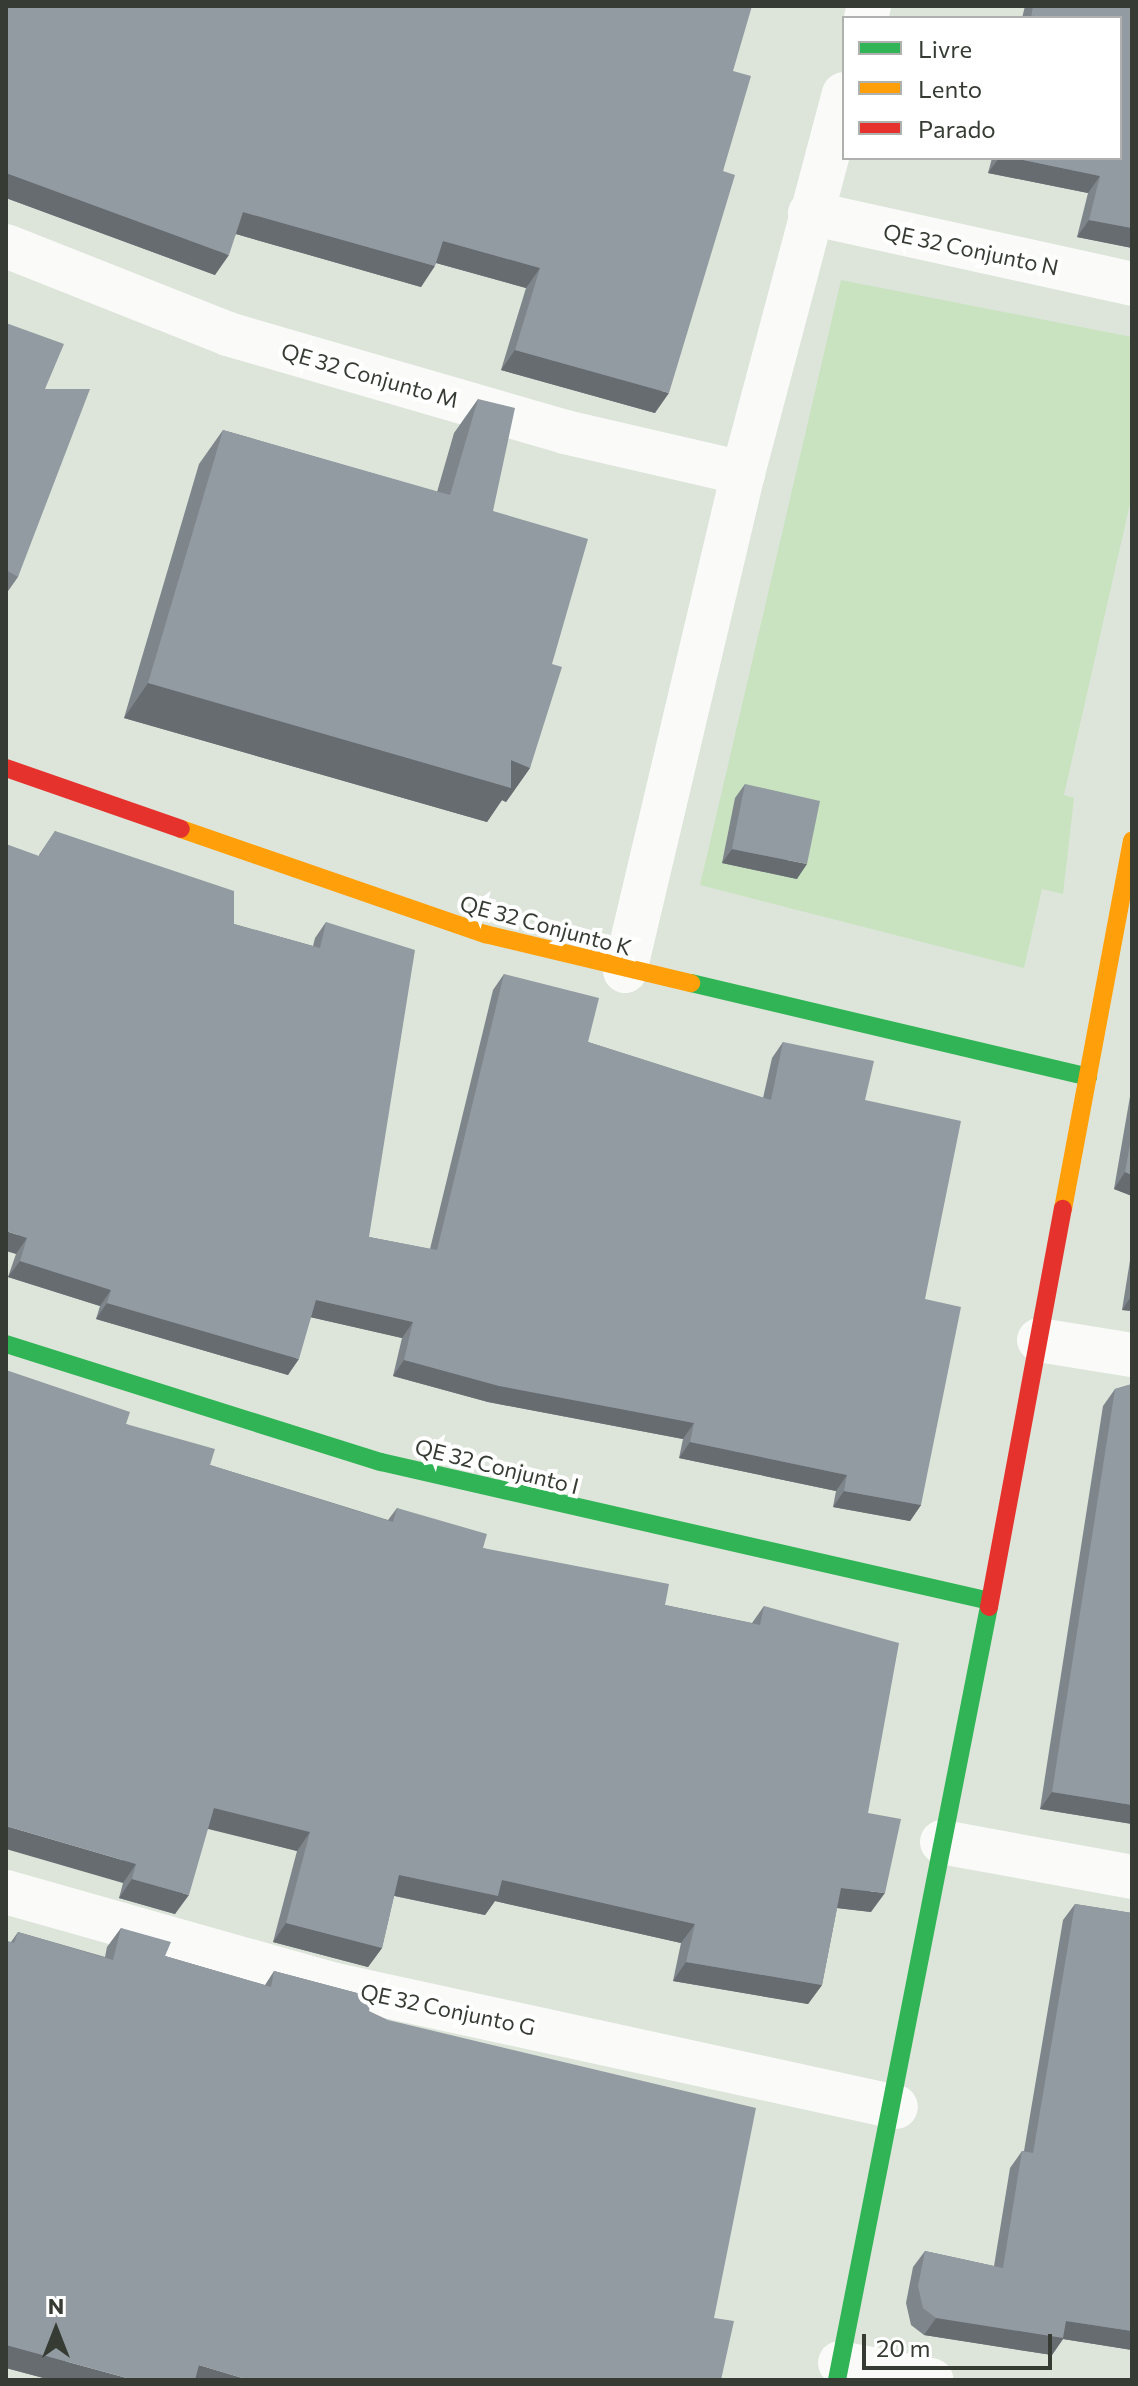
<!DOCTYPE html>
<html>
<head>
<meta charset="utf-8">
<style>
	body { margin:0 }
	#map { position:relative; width:1138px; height:2386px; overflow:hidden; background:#dde5da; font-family:Commissioner,sans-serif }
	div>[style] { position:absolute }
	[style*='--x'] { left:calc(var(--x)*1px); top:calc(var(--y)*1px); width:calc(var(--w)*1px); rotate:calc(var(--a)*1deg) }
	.green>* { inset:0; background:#c9e3c1 }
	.street>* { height:44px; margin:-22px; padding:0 22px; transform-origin:22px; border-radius:22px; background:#fafbf9 }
	.fast>* { height:18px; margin:-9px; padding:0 9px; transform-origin:9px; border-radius:9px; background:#30b455 }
	.slow>* { height:18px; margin:-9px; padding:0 9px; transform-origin:9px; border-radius:9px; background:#ff9f0a }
	.jam>* { height:18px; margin:-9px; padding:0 9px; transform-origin:9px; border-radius:9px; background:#e5322d }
	.wall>* { inset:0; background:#7e858b }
	.shaded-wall>* { inset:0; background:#676c71 }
	.building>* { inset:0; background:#939ba2 }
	span { translate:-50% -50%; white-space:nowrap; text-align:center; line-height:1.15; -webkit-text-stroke:8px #fff; paint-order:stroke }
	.street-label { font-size:22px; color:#363c34 }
	.frame { position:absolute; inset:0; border:8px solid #363c34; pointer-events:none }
	.legend { position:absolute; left:842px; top:16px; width:280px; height:144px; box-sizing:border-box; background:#fff; border:2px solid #afb1ae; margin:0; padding:10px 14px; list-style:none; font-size:24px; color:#363c34 }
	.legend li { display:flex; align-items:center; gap:16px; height:40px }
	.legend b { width:40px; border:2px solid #afb1ae }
	.north { position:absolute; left:16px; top:2290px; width:80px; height:80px; -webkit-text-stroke:6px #fff; paint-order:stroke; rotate:0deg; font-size:22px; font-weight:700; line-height:32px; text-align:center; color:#363c34 }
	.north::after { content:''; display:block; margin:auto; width:28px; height:36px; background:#363c34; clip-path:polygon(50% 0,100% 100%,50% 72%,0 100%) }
	.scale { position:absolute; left:862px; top:2334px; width:190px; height:36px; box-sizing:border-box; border:4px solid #363c34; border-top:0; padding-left:10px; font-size:24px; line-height:28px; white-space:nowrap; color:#363c34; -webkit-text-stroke:6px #fff; paint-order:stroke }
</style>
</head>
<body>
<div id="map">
	<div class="green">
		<i style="clip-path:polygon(841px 280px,1132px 337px,1132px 495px,1064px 795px,1074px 798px,1063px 894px,1042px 889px,1024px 968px,700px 885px)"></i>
	</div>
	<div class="street">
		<i style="--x:866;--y:18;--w:12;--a:-76"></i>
		<i style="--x:810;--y:213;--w:330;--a:12.4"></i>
		<i style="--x:6;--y:246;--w:239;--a:21.6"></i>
		<i style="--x:228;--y:334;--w:351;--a:16.2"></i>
		<i style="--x:565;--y:432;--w:183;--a:13"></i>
		<i style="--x:625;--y:971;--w:512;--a:-76.67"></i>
		<i style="--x:743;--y:473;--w:392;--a:-75.1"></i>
		<i style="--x:1039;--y:1340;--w:94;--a:9.2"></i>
		<i style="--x:942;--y:1842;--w:193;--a:10.4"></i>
		<i style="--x:6;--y:1892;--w:338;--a:15.8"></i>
		<i style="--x:331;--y:1984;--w:578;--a:12.28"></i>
		<i style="--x:840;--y:2363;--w:93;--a:10.6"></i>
	</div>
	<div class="fast">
		<i style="--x:691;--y:983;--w:408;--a:13.3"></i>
		<i style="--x:6;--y:1344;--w:393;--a:17.5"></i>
		<i style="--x:381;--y:1462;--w:620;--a:12.87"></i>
		<i style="--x:837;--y:2380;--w:788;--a:-78.88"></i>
	</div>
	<div class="slow">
		<i style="--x:181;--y:829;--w:322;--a:19.1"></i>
		<i style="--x:485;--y:934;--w:212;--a:13.4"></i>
		<i style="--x:1063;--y:1209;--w:375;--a:-79.4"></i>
	</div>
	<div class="jam">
		<i style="--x:6;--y:768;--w:185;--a:19.2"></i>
		<i style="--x:989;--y:1607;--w:405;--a:-79.5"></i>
	</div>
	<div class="wall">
		<i style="clip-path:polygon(6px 6px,733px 71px,723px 171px,655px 413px,501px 370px,526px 288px,436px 263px,421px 287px,236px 234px,215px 275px,6px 198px)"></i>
		<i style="clip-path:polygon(1025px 6px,1132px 6px,1132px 248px,1077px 237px,1088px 193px,988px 173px,992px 158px,1120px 158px,1120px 18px,1022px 18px)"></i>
		<i style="clip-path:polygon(6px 323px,45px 389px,18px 577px,6px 594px)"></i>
		<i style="clip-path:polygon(478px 399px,493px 511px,552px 664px,530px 768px,506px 802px,502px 800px,487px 822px,124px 718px,199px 464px,223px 430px,437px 492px,454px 433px)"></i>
		<i style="clip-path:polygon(745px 784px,797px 879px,722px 863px,735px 798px)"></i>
		<i style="clip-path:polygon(55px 831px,234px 924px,313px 946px,315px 938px,326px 922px,369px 1237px,430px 1249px,493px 990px,504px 974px,588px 1042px,763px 1098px,772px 1058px,783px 1042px,865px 1100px,925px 1299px,921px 1505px,910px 1521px,833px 1507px,836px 1491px,679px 1458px,683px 1439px,488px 1402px,393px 1376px,402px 1338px,311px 1317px,288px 1375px,96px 1319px,100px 1306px,8px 1277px,16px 1254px,39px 855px)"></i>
		<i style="clip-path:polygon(1132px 1085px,1132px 1196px,1114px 1189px)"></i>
		<i style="clip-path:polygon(1132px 1248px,1132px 1311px,1122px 1310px)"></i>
		<i style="clip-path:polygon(1132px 1384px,1132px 1824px,1040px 1809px,1103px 1406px,1115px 1389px)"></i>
		<i style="clip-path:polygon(126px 1424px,210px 1465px,388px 1520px,397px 1508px,483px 1548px,665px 1605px,752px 1623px,764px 1606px,868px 1813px,871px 1912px,837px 1908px,822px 1985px,808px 2004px,673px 1981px,681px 1943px,495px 1901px,485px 1915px,394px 1896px,382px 1948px,368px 1967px,273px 1942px,297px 1851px,208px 1828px,175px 1914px,119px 1898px,123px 1883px)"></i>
		<i style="clip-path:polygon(1075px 1904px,1132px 1913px,1132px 2350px,1063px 2339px,1052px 2355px,924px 2335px,911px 2325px,906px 2303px,913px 2267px,925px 2251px,994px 2266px,1010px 2168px,1022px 2151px,1024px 2151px,1063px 1920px)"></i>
		<i style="clip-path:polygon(121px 1928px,165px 1956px,265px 1985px,274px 1971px,372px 1997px,51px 2380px,6px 2368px,6px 1941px,11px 1942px,18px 1932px,105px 1957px,107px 1947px)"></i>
	</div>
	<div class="shaded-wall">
		<i style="clip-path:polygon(999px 158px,1013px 158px,1100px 176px,1088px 193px,988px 173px)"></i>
		<i style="clip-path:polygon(6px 173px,229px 255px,215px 275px,6px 198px)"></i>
		<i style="clip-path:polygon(243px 212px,435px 266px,421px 287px,229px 232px)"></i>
		<i style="clip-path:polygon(1089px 220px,1132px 228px,1132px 248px,1077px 237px)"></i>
		<i style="clip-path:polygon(443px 241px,540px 268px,526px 288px,429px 261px)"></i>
		<i style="clip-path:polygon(515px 350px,669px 393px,655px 413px,501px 370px)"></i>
		<i style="clip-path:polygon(148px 683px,511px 760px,530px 768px,506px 802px,502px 800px,487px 822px,124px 718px)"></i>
		<i style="clip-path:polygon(732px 849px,807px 864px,797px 879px,722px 863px)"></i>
		<i style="clip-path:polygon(1125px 1172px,1132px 1175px,1132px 1196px,1114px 1189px)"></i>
		<i style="clip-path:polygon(6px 1231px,27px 1238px,16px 1254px,6px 1251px)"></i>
		<i style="clip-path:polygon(20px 1261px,111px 1290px,100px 1306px,8px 1277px)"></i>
		<i style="clip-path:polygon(1132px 1295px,1132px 1311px,1122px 1310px)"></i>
		<i style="clip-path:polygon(316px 1300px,413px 1322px,402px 1338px,305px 1316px)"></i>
		<i style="clip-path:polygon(107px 1303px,299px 1359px,288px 1375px,96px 1319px)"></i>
		<i style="clip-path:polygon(404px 1360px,694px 1423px,683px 1439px,488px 1402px,393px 1376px)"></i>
		<i style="clip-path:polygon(690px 1442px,847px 1475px,836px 1491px,679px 1458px)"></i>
		<i style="clip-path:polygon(844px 1491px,921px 1505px,910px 1521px,833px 1507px)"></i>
		<i style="clip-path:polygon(1052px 1792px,1132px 1805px,1132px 1824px,1040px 1809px)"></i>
		<i style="clip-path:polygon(214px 1808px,310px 1832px,297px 1851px,200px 1827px)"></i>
		<i style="clip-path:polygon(6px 1826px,136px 1864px,123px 1883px,6px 1849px)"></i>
		<i style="clip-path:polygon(399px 1875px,502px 1880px,695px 1924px,681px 1943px,495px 1901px,485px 1915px,386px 1894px)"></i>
		<i style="clip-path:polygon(132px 1879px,189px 1895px,175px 1914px,119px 1898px)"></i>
		<i style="clip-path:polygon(841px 1888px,885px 1893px,871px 1912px,828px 1907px)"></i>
		<i style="clip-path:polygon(286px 1923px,382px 1948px,368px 1967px,273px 1942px)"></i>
		<i style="clip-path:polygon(686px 1962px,822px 1985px,808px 2004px,673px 1981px)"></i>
		<i style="clip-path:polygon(936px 2318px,1066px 2321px,1132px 2331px,1132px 2350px,1063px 2339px,1052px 2355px,924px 2335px)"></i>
		<i style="clip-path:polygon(6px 2345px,134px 2380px,51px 2380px,6px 2368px)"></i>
		<i style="clip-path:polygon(199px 2365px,249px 2380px,188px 2380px)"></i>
	</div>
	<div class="building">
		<i style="clip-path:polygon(6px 6px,752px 6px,733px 71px,751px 76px,723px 171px,735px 175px,669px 393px,515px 350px,540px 268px,443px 241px,435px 266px,243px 212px,229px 255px,6px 173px)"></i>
		<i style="clip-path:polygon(1033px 6px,1132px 6px,1132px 228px,1089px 220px,1100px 176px,1013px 158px,1120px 158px,1120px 18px,1031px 18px)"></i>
		<i style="clip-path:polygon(6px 323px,64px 344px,45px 389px,90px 389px,18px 577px,6px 570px)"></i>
		<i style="clip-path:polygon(478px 399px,515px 408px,493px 511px,588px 539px,552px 664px,562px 667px,530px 768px,511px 760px,511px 788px,148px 683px,223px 430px,450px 495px)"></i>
		<i style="clip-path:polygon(745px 784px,820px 801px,807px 864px,732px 849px)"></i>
		<i style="clip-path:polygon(55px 831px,234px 891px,234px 924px,320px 948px,326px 922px,415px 950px,369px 1237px,437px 1250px,504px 974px,599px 998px,588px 1042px,771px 1100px,783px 1042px,874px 1061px,865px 1100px,961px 1121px,925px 1299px,961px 1307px,921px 1505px,844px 1491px,847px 1475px,690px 1442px,694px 1423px,499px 1386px,404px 1360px,413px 1322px,316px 1300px,299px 1359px,107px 1303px,111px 1290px,20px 1261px,27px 1238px,6px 1231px,6px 844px,39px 856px)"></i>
		<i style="clip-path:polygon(1132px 1133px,1132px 1175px,1125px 1172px)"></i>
		<i style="clip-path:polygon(6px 1370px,130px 1412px,126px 1424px,215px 1449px,210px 1465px,393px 1522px,397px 1508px,487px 1534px,483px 1548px,669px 1584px,665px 1605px,760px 1625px,764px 1606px,899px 1643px,868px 1813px,901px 1819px,885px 1893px,841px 1888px,822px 1985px,686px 1962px,695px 1924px,502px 1880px,498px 1896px,399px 1875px,382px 1948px,286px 1923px,310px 1832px,214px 1808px,189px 1895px,132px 1879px,136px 1864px,6px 1826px)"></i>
		<i style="clip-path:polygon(1132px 1384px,1132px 1805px,1052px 1792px,1115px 1389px)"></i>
		<i style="clip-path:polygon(1075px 1904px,1132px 1913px,1132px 2331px,1066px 2321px,1063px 2338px,936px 2318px,923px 2308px,918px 2286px,925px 2251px,1003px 2268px,1022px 2151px,1033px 2153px)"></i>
		<i style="clip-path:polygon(121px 1928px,171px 1942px,165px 1956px,271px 1987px,274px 1971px,372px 1997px,369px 2011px,388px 2020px,756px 2108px,714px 2318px,734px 2321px,721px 2380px,249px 2380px,199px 2365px,195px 2380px,134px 2380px,6px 2345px,6px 1941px,14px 1943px,18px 1932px,113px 1960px)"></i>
	</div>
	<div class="street-label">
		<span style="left:971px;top:249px;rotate:12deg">QE 32 Conjunto N</span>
		<span style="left:370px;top:375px;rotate:16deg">QE 32 Conjunto M</span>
		<span style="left:546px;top:925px;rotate:15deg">QE 32 Conjunto K</span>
		<span style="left:497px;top:1466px;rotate:14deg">QE 32 Conjunto I</span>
		<span style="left:448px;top:2009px;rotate:12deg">QE 32 Conjunto G</span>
	</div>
	<div class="frame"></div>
	<ul class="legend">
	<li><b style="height:10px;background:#30b455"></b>Livre</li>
	<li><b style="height:10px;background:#ff9f0a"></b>Lento</li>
	<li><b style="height:10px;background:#e5322d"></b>Parado</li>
	</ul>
	<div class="north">N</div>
	<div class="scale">20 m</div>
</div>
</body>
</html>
